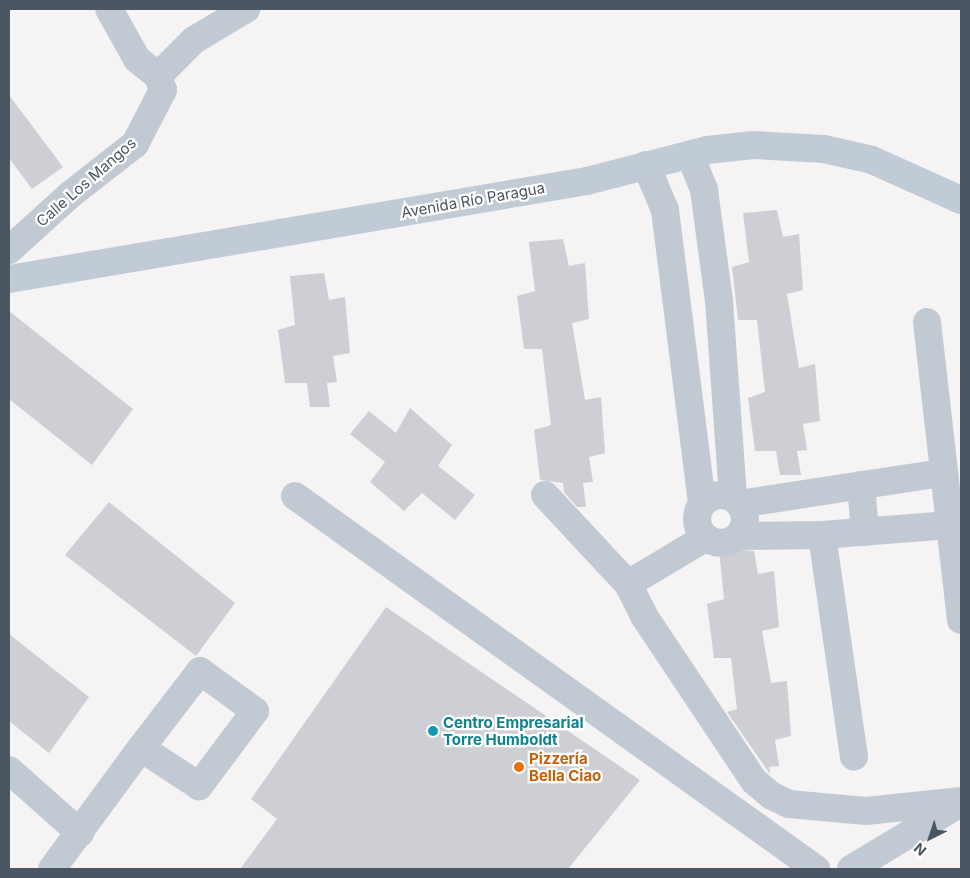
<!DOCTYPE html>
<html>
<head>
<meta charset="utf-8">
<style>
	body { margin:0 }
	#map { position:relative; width:970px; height:878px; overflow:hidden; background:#f5f3f3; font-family:Inter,sans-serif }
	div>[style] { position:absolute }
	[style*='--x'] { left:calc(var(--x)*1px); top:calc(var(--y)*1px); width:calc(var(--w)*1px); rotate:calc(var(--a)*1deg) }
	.building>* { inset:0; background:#cdcfd5 }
	.street>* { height:28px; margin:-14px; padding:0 14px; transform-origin:14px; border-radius:14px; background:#c1cad2 }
	.street>.ring { margin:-14px; padding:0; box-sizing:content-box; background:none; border:28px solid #c1cad2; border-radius:50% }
	.secondary>* { height:28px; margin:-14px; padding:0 14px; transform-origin:14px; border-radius:14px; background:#c1cbd6 }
	.dots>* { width:14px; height:14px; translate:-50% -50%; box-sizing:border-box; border:2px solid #fff; border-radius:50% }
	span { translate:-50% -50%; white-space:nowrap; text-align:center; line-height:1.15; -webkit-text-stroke:4.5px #fff; paint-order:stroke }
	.street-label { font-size:15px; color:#4a5661 }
	.culture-label { font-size:15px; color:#0d838f; font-weight:700 }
	.left { translate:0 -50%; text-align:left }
	.food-label { font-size:15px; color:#c56008; font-weight:700 }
	.frame { position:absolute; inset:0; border:10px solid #4a5661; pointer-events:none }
	.north { position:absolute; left:905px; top:813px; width:50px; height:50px; -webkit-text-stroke:4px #fff; paint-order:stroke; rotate:221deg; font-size:14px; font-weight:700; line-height:20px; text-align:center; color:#4a5661 }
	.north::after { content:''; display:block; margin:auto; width:18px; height:22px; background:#4a5661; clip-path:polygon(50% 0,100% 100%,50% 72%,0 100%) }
</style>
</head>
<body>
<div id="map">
	<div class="building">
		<i style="clip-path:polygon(9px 95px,63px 167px,32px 189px,9px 158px)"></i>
		<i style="clip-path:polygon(777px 210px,783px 237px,799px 234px,803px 290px,787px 294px,799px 368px,815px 364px,820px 421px,803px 424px,807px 450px,797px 451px,801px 475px,780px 475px,776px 451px,755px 451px,748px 398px,765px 392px,757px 320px,738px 320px,732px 267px,749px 262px,743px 213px)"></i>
		<i style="clip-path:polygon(563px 239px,569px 266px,585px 263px,589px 319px,572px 323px,585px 400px,601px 397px,605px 453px,589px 457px,593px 482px,583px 483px,586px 507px,577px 507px,564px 492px,563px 483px,540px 480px,534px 430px,551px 425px,542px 349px,524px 349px,517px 296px,535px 291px,529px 242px)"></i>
		<i style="clip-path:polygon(324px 273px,329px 300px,345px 297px,350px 353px,333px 356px,337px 382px,327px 383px,330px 407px,310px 407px,307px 383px,285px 383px,278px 330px,295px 325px,290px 276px)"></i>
		<i style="clip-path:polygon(9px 311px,133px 409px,92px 465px,9px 399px)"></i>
		<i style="clip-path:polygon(410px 408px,452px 445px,438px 466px,475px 495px,455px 520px,422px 493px,404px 511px,370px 482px,385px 462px,350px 434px,369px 411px,396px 433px)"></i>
		<i style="clip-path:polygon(109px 502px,235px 603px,196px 656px,65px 555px)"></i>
		<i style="clip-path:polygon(730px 549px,754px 551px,758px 574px,774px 571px,779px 627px,762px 631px,771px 683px,787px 681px,791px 736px,775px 740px,779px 766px,769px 767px,770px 774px,727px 712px,737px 709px,731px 658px,714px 658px,707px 604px,724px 599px,719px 550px)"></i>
		<i style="clip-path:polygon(386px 607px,640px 780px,568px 869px,240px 869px,277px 819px,251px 799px)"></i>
		<i style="clip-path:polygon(9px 634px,89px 697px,49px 753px,9px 721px)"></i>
	</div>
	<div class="street">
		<i style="--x:158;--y:76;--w:51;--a:-45"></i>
		<i style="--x:194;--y:40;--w:61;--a:-30.8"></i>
		<i style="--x:690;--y:155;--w:38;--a:68"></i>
		<i style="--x:704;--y:190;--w:112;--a:82.3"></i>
		<i style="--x:719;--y:301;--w:197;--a:85.9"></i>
		<i style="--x:646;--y:165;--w:49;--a:67.1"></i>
		<i style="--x:665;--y:210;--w:296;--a:82.8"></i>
		<i style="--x:9;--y:250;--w:84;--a:-42.1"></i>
		<i style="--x:71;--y:194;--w:81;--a:-38"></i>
		<i style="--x:135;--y:144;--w:61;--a:-62.6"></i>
		<i style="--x:163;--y:90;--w:15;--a:-110"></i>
		<i style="--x:158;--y:76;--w:27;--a:-141"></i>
		<i style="--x:137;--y:59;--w:57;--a:-119.2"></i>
		<i style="--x:927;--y:322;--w:300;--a:83.5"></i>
		<i style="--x:861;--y:485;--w:47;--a:85.1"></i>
		<i style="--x:545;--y:495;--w:122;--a:47"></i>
		<i style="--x:628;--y:584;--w:36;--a:63"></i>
		<i style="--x:644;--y:616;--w:198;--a:56.3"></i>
		<i style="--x:754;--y:781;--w:23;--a:40"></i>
		<i style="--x:772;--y:796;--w:19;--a:25"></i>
		<i style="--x:789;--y:804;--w:77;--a:5.2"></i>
		<i style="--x:866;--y:811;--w:96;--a:-6"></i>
		<i class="ring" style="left:697px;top:495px;width:20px;height:20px"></i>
		<i style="--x:295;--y:496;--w:641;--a:35.6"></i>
		<i style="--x:739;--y:504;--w:205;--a:-8.7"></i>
		<i style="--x:822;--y:535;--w:224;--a:81.8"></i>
		<i style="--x:738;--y:536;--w:84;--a:-0.7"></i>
		<i style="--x:822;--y:535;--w:128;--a:-4.5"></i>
		<i style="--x:628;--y:584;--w:90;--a:-30.9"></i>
		<i style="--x:9;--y:770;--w:95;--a:41.6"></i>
		<i style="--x:52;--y:869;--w:150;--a:-53.7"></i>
		<i style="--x:141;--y:748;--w:97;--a:-52.5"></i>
		<i style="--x:200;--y:671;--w:68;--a:36"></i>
		<i style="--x:255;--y:711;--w:94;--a:126.7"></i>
		<i style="--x:199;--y:786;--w:69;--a:-146.8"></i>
		<i style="--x:851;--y:869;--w:126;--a:-31"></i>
	</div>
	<div class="secondary">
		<i style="--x:9;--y:279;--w:586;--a:-9.62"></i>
		<i style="--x:587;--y:181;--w:124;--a:-14.5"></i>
		<i style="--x:707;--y:150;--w:47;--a:-6.1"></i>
		<i style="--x:754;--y:145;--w:70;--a:3.3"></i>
		<i style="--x:824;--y:149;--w:49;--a:12.9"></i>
		<i style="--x:872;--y:160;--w:98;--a:24.2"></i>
	</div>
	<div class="dots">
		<i style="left:433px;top:731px;background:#0f9aa8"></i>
		<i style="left:519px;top:767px;background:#e8710a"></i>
	</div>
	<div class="street-label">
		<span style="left:86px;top:182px;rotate:-41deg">Calle Los Mangos</span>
		<span style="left:473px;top:200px;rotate:-10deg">Avenida Río Paragua</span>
	</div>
	<div class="culture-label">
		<span class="left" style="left:443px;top:731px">Centro Empresarial<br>Torre Humboldt</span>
	</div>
	<div class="food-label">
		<span class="left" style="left:529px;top:767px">Pizzería<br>Bella Ciao</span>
	</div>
	<div class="frame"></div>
	<div class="north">N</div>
</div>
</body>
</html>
